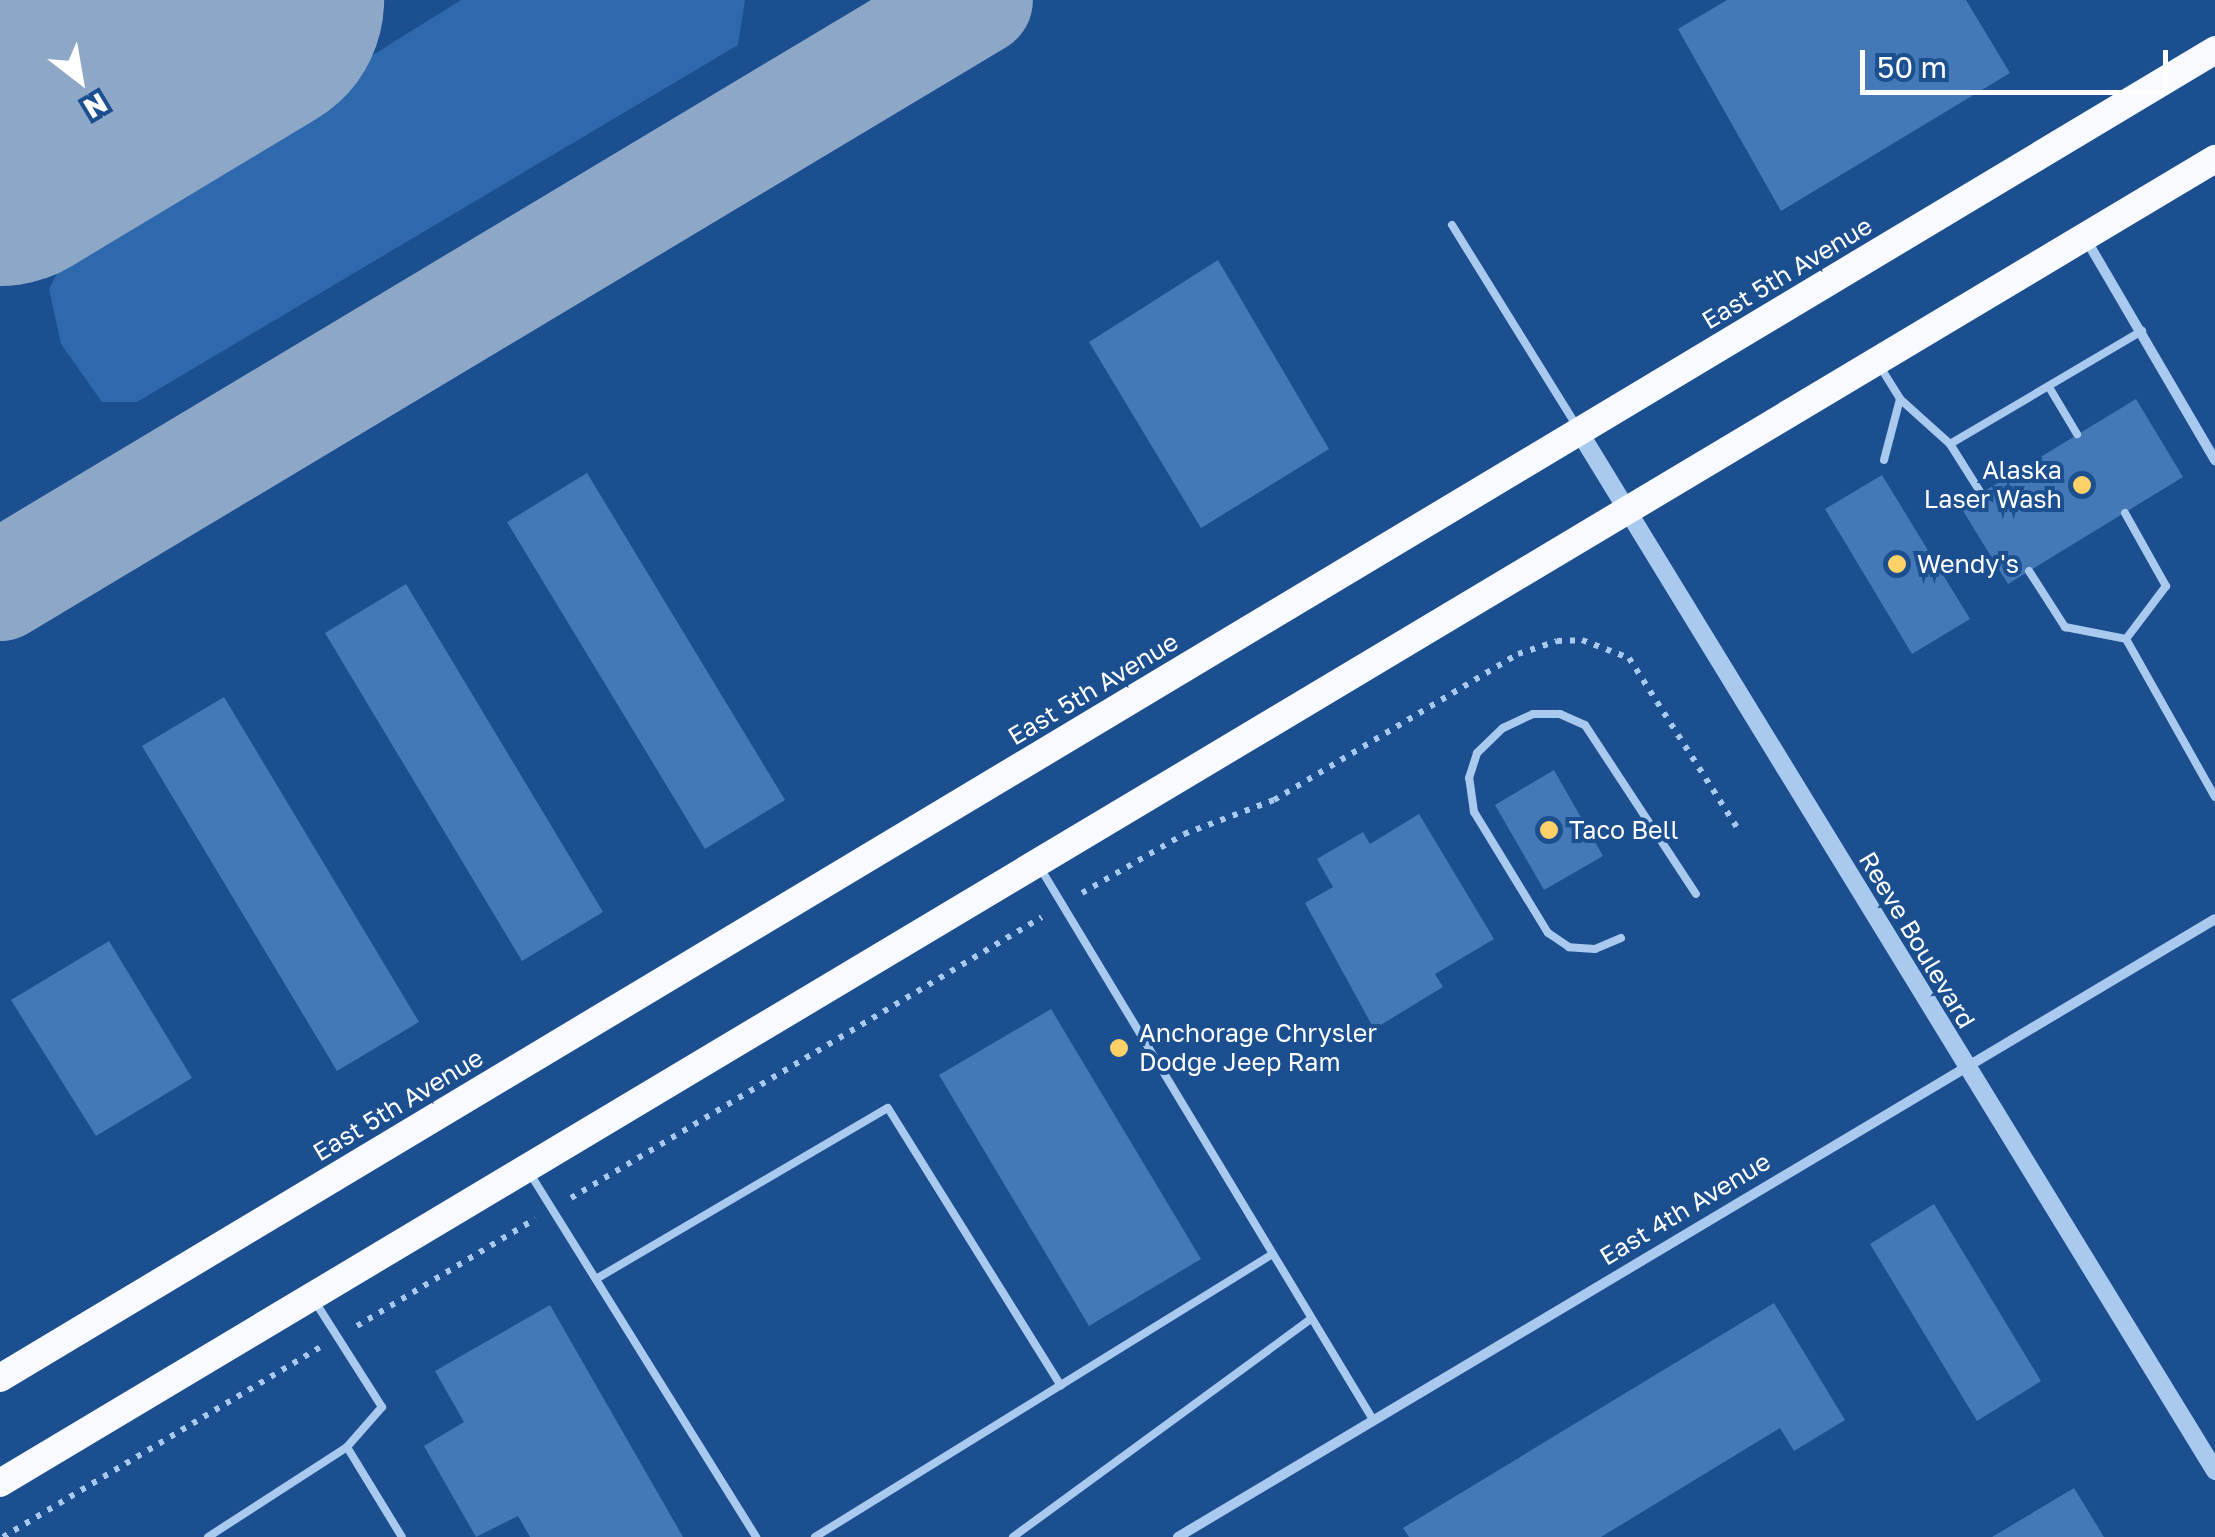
<!DOCTYPE html>
<html>
<head>
<meta charset="utf-8">
<style>
	body { margin:0 }
	#map { position:relative; width:2215px; height:1537px; overflow:hidden; background:#1b4f8f; font-family:"Golos Text",sans-serif }
	div>[style] { position:absolute }
	[style*='--x'] { left:calc(var(--x)*1px); top:calc(var(--y)*1px); width:calc(var(--w)*1px); rotate:calc(var(--a)*1deg) }
	.green>* { inset:0; background:#2e69ad }
	.taxiway>* { height:110px; margin:-55px; padding:0 55px; transform-origin:55px; border-radius:55px; background:#8da7c7 }
	.runway>* { height:278px; margin:-139px; padding:0 139px; transform-origin:139px; border-radius:139px; background:#8da7c7 }
	.building>* { inset:0; background:#4478b7 }
	.path>* { height:6px; margin-top:-3px; transform-origin:0; background:repeating-linear-gradient(90deg,#a9c9ee 0 5px,transparent 0 13px) }
	.service>* { height:8px; margin:-4px; padding:0 4px; transform-origin:4px; border-radius:4px; background:#a9c9ee }
	.minor>* { height:10px; margin:-5px; padding:0 5px; transform-origin:5px; border-radius:5px; background:#a9c9ee }
	.tertiary>* { height:18px; margin:-9px; padding:0 9px; transform-origin:9px; border-radius:9px; background:#a9c9ee }
	.trunk>* { height:28px; margin:-14px; padding:0 14px; transform-origin:14px; border-radius:14px; background:#f8faff }
	.dots>* { width:28px; height:28px; translate:-50% -50%; box-sizing:border-box; border:5px solid #1b4f8f; border-radius:50% }
	span { translate:-50% -50%; white-space:nowrap; text-align:center; line-height:1.15; -webkit-text-stroke:8px #1b4f8f; paint-order:stroke }
	.street-label { font-size:25px; color:#fff }
	.poi-label { font-size:25px; color:#fff }
	.right { translate:-100% -50%; text-align:right }
	.left { translate:0 -50%; text-align:left }
	.north { position:absolute; left:30px; top:30px; width:100px; height:100px; -webkit-text-stroke:8px #1b4f8f; paint-order:stroke; rotate:149deg; font-size:28px; font-weight:700; line-height:40px; text-align:center; color:#fff }
	.north::after { content:''; display:block; margin:auto; width:35px; height:45px; background:#fff; clip-path:polygon(50% 0,100% 100%,50% 72%,0 100%) }
	.scale { position:absolute; left:1860px; top:50px; width:308px; height:45px; box-sizing:border-box; border:5px solid #fff; border-top:0; padding-left:12px; font-size:30px; line-height:35px; white-space:nowrap; color:#fff; -webkit-text-stroke:8px #1b4f8f; paint-order:stroke }
</style>
</head>
<body>
<div id="map">
	<div class="green">
		<i style="clip-path:polygon(461px 0,745px 0,738px 45px,137px 402px,102px 402px,61px 344px,49px 289px,74px 241px)"></i>
	</div>
	<div class="taxiway">
		<i style="--x:0;--y:586;--w:1140;--a:-30.93"></i>
	</div>
	<div class="runway">
		<i style="--x:0;--y:147;--w:286;--a:-31"></i>
	</div>
	<div class="building">
		<i style="clip-path:polygon(1727px 0,1966px 0,2010px 73px,1781px 211px,1678px 29px)"></i>
		<i style="clip-path:polygon(1218px 260px,1329px 449px,1201px 528px,1089px 342px)"></i>
		<i style="clip-path:polygon(2136px 399px,2183px 477px,2008px 584px,1960px 506px)"></i>
		<i style="clip-path:polygon(587px 473px,785px 800px,705px 849px,507px 522px)"></i>
		<i style="clip-path:polygon(1882px 475px,1970px 619px,1912px 654px,1825px 509px)"></i>
		<i style="clip-path:polygon(406px 584px,603px 912px,522px 961px,325px 633px)"></i>
		<i style="clip-path:polygon(224px 697px,419px 1022px,337px 1071px,142px 746px)"></i>
		<i style="clip-path:polygon(1554px 770px,1603px 856px,1544px 890px,1495px 805px)"></i>
		<i style="clip-path:polygon(1419px 814px,1494px 939px,1435px 974px,1443px 987px,1374px 1029px,1305px 903px,1333px 887px,1317px 859px,1363px 832px,1370px 844px)"></i>
		<i style="clip-path:polygon(109px 941px,192px 1078px,96px 1136px,11px 1000px)"></i>
		<i style="clip-path:polygon(1051px 1009px,1201px 1259px,1089px 1326px,939px 1075px)"></i>
		<i style="clip-path:polygon(1934px 1204px,2041px 1381px,1977px 1421px,1870px 1244px)"></i>
		<i style="clip-path:polygon(1774px 1303px,1845px 1420px,1794px 1451px,1780px 1428px,1601px 1537px,1409px 1537px,1403px 1528px)"></i>
		<i style="clip-path:polygon(550px 1305px,683px 1537px,530px 1537px,518px 1516px,476px 1537px,424px 1446px,464px 1422px,435px 1371px)"></i>
		<i style="clip-path:polygon(2074px 1488px,2104px 1537px,1992px 1537px)"></i>
	</div>
	<div class="path">
		<i style="--x:1082;--y:893;--w:118;--a:-30"></i>
		<i style="--x:1184;--y:834;--w:96;--a:-20.7"></i>
		<i style="--x:1274;--y:800;--w:284;--a:-30.9"></i>
		<i style="--x:1518;--y:654;--w:41;--a:-18.4"></i>
		<i style="--x:1557;--y:641;--w:25;--a:-2"></i>
		<i style="--x:1582;--y:640;--w:50;--a:21"></i>
		<i style="--x:1629;--y:658;--w:203;--a:57.5"></i>
		<i style="--x:571;--y:1198;--w:548;--a:-30.82"></i>
		<i style="--x:357;--y:1326;--w:208;--a:-31"></i>
		<i style="--x:3;--y:1537;--w:370;--a:-30.9"></i>
	</div>
	<div class="service">
		<i style="--x:1452;--y:225;--w:235;--a:58.2"></i>
		<i style="--x:1879;--y:365;--w:40;--a:58"></i>
		<i style="--x:1900;--y:399;--w:67;--a:42"></i>
		<i style="--x:1950;--y:444;--w:58;--a:57.7"></i>
		<i style="--x:2049;--y:387;--w:55;--a:59.2"></i>
		<i style="--x:1950;--y:444;--w:223;--a:-30.5"></i>
		<i style="--x:1884;--y:460;--w:63;--a:-75.3"></i>
		<i style="--x:2125;--y:513;--w:84;--a:60.7"></i>
		<i style="--x:2166;--y:586;--w:66;--a:127"></i>
		<i style="--x:2029;--y:571;--w:67;--a:57.3"></i>
		<i style="--x:2065;--y:627;--w:62;--a:11.1"></i>
		<i style="--x:2126;--y:639;--w:181;--a:60.6"></i>
		<i style="--x:1039;--y:866;--w:645;--a:58.9"></i>
		<i style="--x:1621;--y:938;--w:28;--a:157"></i>
		<i style="--x:1595;--y:949;--w:26;--a:-176"></i>
		<i style="--x:1569;--y:947;--w:25;--a:-146"></i>
		<i style="--x:1548;--y:933;--w:142;--a:-121.4"></i>
		<i style="--x:1474;--y:812;--w:34;--a:-98"></i>
		<i style="--x:1469;--y:778;--w:26;--a:-72"></i>
		<i style="--x:1477;--y:753;--w:36;--a:-44"></i>
		<i style="--x:1503;--y:728;--w:33;--a:-25"></i>
		<i style="--x:1533;--y:714;--w:27;--a:0"></i>
		<i style="--x:1560;--y:714;--w:27;--a:24"></i>
		<i style="--x:1585;--y:725;--w:202;--a:56.7"></i>
		<i style="--x:529;--y:1172;--w:430;--a:58.1"></i>
		<i style="--x:596;--y:1279;--w:338;--a:-30.4"></i>
		<i style="--x:888;--y:1108;--w:327;--a:58.1"></i>
		<i style="--x:314;--y:1300;--w:127;--a:57.6"></i>
		<i style="--x:382;--y:1407;--w:53;--a:131.2"></i>
		<i style="--x:347;--y:1447;--w:105;--a:58.6"></i>
		<i style="--x:208;--y:1537;--w:166;--a:-32.9"></i>
		<i style="--x:815;--y:1537;--w:536;--a:-31.73"></i>
		<i style="--x:1013;--y:1537;--w:366;--a:-36.2"></i>
	</div>
	<div class="minor">
		<i style="--x:2087;--y:241;--w:254;--a:59.7"></i>
		<i style="--x:1178;--y:1537;--w:1207;--a:-30.79"></i>
	</div>
	<div class="tertiary">
		<i style="--x:1580;--y:433;--w:1217;--a:58.54"></i>
	</div>
	<div class="trunk">
		<i style="--x:0;--y:1378;--w:2583;--a:-30.94"></i>
		<i style="--x:0;--y:1483;--w:2581;--a:-30.87"></i>
	</div>
	<div class="dots">
		<i style="left:2082px;top:485px;background:#ffd166"></i>
		<i style="left:1897px;top:564px;background:#ffd166"></i>
		<i style="left:1549px;top:830px;background:#ffd166"></i>
		<i style="left:1119px;top:1048px;background:#ffd166"></i>
	</div>
	<div class="street-label">
		<span style="left:1787px;top:273px;rotate:-31deg">East 5th Avenue</span>
		<span style="left:1093px;top:689px;rotate:-31deg">East 5th Avenue</span>
		<span style="left:1917px;top:940px;rotate:59deg">Reeve Boulevard</span>
		<span style="left:398px;top:1105px;rotate:-31deg">East 5th Avenue</span>
		<span style="left:1685px;top:1209px;rotate:-31deg">East 4th Avenue</span>
	</div>
	<div class="poi-label">
		<span class="right" style="left:2062px;top:485px">Alaska<br>Laser Wash</span>
		<span class="left" style="left:1917px;top:564px">Wendy's</span>
		<span class="left" style="left:1569px;top:830px">Taco Bell</span>
		<span class="left" style="left:1139px;top:1048px">Anchorage Chrysler<br>Dodge Jeep Ram</span>
	</div>
	<div class="north">N</div>
	<div class="scale">50 m</div>
</div>
</body>
</html>
